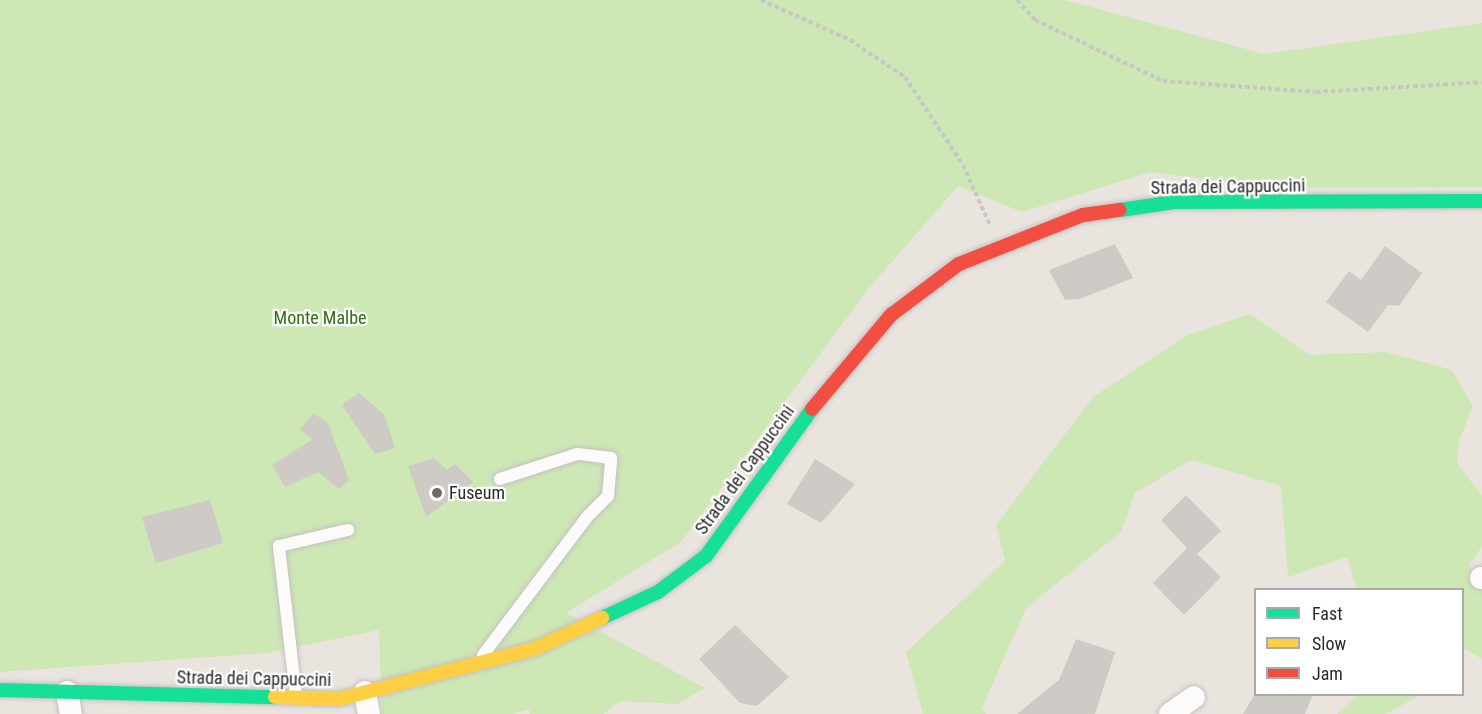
<!DOCTYPE html>
<html>
<head>
<meta charset="utf-8">
<style>
	body { margin:0 }
	#map { position:relative; width:1482px; height:714px; overflow:hidden; background:#eae4df; font-family:"Roboto Condensed",sans-serif }
	div>[style] { position:absolute }
	[style*='--x'] { left:calc(var(--x)*1px); top:calc(var(--y)*1px); width:calc(var(--w)*1px); rotate:calc(var(--a)*1deg) }
	.green>* { inset:0; background:#cde7b5 }
	.building>* { inset:0; background:#cecac6 }
	.path>* { height:4px; margin-top:-2px; transform-origin:0; background:repeating-linear-gradient(90deg,#c8c7c7 0 4.5px,transparent 0 7.5px) }
	.roads { filter:drop-shadow(0 0 2px #c3c1c1) drop-shadow(0 0 2px #c3c1c1) }
	.lane>* { height:12px; margin:-6px; padding:0 6px; transform-origin:6px; border-radius:6px; background:#fcfbfa }
	.street>* { height:22px; margin:-11px; padding:0 11px; transform-origin:11px; border-radius:11px; background:#fcfbfa }
	.fast>* { height:14px; margin:-7px; padding:0 7px; transform-origin:7px; border-radius:7px; background:#16e098 }
	.slow>* { height:14px; margin:-7px; padding:0 7px; transform-origin:7px; border-radius:7px; background:#ffcf43 }
	.jam>* { height:14px; margin:-7px; padding:0 7px; transform-origin:7px; border-radius:7px; background:#f24e42 }
	.dots>* { width:16px; height:16px; translate:-50% -50%; box-sizing:border-box; border:3px solid #fff; border-radius:50% }
	span { translate:-50% -50%; white-space:nowrap; text-align:center; line-height:1.15; -webkit-text-stroke:4.5px #fff; paint-order:stroke }
	.street-label { font-size:18px; color:#2a2a2a }
	.park-label { font-size:18px; color:#2d6f13 }
	.poi-label { font-size:18px; color:#2a2a2a }
	.left { translate:0 -50%; text-align:left }
	.legend { position:absolute; left:1254px; top:588px; width:210px; height:108px; box-sizing:border-box; background:#fff; border:2px solid #aaa; margin:0; padding:8px 10px; list-style:none; font-size:18px; color:#2a2a2a }
	.legend li { display:flex; align-items:center; gap:12px; height:30px }
	.legend b { width:30px; border:2px solid #aaa }
</style>
</head>
<body>
<div id="map">
	<div class="green">
		<i style="clip-path:polygon(0 0,1065px 0,1265px 54px,1482px 23px,1482px 187px,1278px 188px,1151px 172px,1022px 212px,958px 186px,869px 288px,682px 541px,566px 613px,705px 688px,677px 704px,620px 701px,603px 714px,530px 714px,529px 709px,513px 714px,382px 714px,379px 630px,267px 653px,0 672px)"></i>
		<i style="clip-path:polygon(1250px 314px,1310px 355px,1386px 352px,1452px 370px,1473px 406px,1459px 441px,1457px 463px,1482px 496px,1482px 546px,1469px 566px,1482px 578px,1482px 659px,1463px 648px,1462px 590px,1357px 589px,1347px 557px,1288px 577px,1281px 486px,1191px 460px,1135px 493px,1121px 532px,1026px 608px,982px 708px,986px 714px,923px 714px,906px 652px,1005px 561px,996px 525px,1093px 397px,1186px 336px)"></i>
		<i style="clip-path:polygon(1359px 694px,1421px 694px,1421px 695px,1385px 714px,1337px 714px)"></i>
	</div>
	<div class="building">
		<i style="clip-path:polygon(1115px 244px,1133px 278px,1080px 299px,1065px 300px,1049px 270px)"></i>
		<i style="clip-path:polygon(1385px 246px,1422px 273px,1399px 306px,1388px 305px,1368px 332px,1326px 302px,1349px 271px,1361px 280px)"></i>
		<i style="clip-path:polygon(359px 393px,384px 414px,395px 448px,375px 454px,342px 405px)"></i>
		<i style="clip-path:polygon(313px 413px,328px 423px,349px 480px,339px 489px,318px 472px,285px 487px,272px 465px,313px 439px,300px 430px)"></i>
		<i style="clip-path:polygon(434px 458px,447px 470px,455px 464px,473px 482px,426px 517px,408px 466px)"></i>
		<i style="clip-path:polygon(815px 459px,855px 484px,821px 523px,787px 504px)"></i>
		<i style="clip-path:polygon(1186px 495px,1221px 531px,1197px 554px,1221px 577px,1184px 615px,1153px 583px,1187px 548px,1161px 520px)"></i>
		<i style="clip-path:polygon(210px 500px,223px 543px,156px 563px,142px 517px)"></i>
		<i style="clip-path:polygon(735px 625px,789px 677px,757px 706px,740px 703px,699px 659px)"></i>
		<i style="clip-path:polygon(1076px 639px,1115px 652px,1095px 714px,1017px 714px,1059px 680px)"></i>
		<i style="clip-path:polygon(1255px 694px,1313px 694px,1305px 714px,1243px 714px)"></i>
	</div>
	<div class="path">
		<i style="--x:761;--y:0;--w:98;--a:24.2"></i>
		<i style="--x:850;--y:40;--w:66;--a:33.9"></i>
		<i style="--x:905;--y:77;--w:105;--a:56.6"></i>
		<i style="--x:963;--y:165;--w:66;--a:65.8"></i>
		<i style="--x:1017;--y:0;--w:27;--a:48"></i>
		<i style="--x:1035;--y:20;--w:142;--a:25.5"></i>
		<i style="--x:1163;--y:81;--w:153;--a:4.1"></i>
		<i style="--x:1316;--y:92;--w:166;--a:-3.4"></i>
	</div>
	<div class="roads">
		<div class="lane">
			<i style="--x:483;--y:655;--w:173;--a:-53"></i>
			<i style="--x:587;--y:517;--w:30;--a:-45"></i>
			<i style="--x:608;--y:496;--w:38;--a:-85"></i>
			<i style="--x:611;--y:458;--w:34;--a:-173"></i>
			<i style="--x:577;--y:454;--w:81;--a:162"></i>
			<i style="--x:296;--y:696;--w:151;--a:-96.5"></i>
			<i style="--x:279;--y:546;--w:71;--a:-13.1"></i>
		</div>
		<div class="street">
			<i style="--x:1481;--y:578;--w:1;--a:0"></i>
			<i style="--x:67;--y:692;--w:22;--a:80"></i>
			<i style="--x:365;--y:692;--w:22;--a:80"></i>
			<i style="--x:1170;--y:714;--w:29;--a:-35"></i>
		</div>
		<div class="fast">
			<i style="--x:1120;--y:210;--w:55;--a:-8.4"></i>
			<i style="--x:1174;--y:202;--w:308;--a:-0.2"></i>
			<i style="--x:602;--y:618;--w:62;--a:-24.9"></i>
			<i style="--x:658;--y:592;--w:60;--a:-36.9"></i>
			<i style="--x:706;--y:556;--w:181;--a:-54.2"></i>
			<i style="--x:0;--y:690;--w:275;--a:1.5"></i>
		</div>
		<div class="slow">
			<i style="--x:275;--y:697;--w:64;--a:1.8"></i>
			<i style="--x:339;--y:699;--w:201;--a:-14.4"></i>
			<i style="--x:534;--y:649;--w:75;--a:-24.5"></i>
		</div>
		<div class="jam">
			<i style="--x:812;--y:409;--w:123;--a:-50"></i>
			<i style="--x:891;--y:315;--w:85;--a:-36.9"></i>
			<i style="--x:959;--y:264;--w:133;--a:-21.6"></i>
			<i style="--x:1083;--y:215;--w:37;--a:-8"></i>
		</div>
	</div>
	<div class="dots">
		<i style="left:437px;top:493px;background:#6d6b69"></i>
	</div>
	<div class="street-label">
		<span style="left:1228px;top:187px;rotate:-1deg">Strada dei Cappuccini</span>
		<span style="left:745px;top:470px;rotate:-54deg">Strada dei Cappuccini</span>
		<span style="left:254px;top:679px;rotate:1deg">Strada dei Cappuccini</span>
	</div>
	<div class="park-label">
		<span style="left:320px;top:318px">Monte Malbe</span>
	</div>
	<div class="poi-label">
		<span class="left" style="left:449px;top:493px">Fuseum</span>
	</div>
	<ul class="legend">
	<li><b style="height:8px;background:#16e098"></b>Fast</li>
	<li><b style="height:8px;background:#ffcf43"></b>Slow</li>
	<li><b style="height:8px;background:#f24e42"></b>Jam</li>
	</ul>
</div>
</body>
</html>
